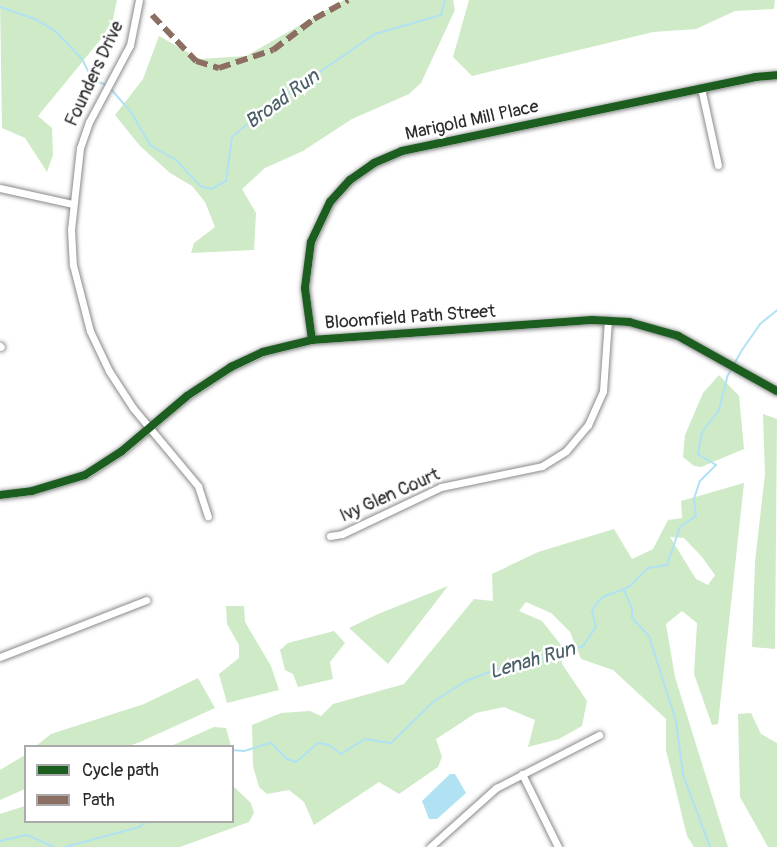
<!DOCTYPE html>
<html>
<head>
<meta charset="utf-8">
<style>
	body { margin:0 }
	#map { position:relative; width:777px; height:847px; overflow:hidden; background:#fff; font-family:Pangolin,sans-serif }
	div>[style] { position:absolute }
	[style*='--x'] { left:calc(var(--x)*1px); top:calc(var(--y)*1px); width:calc(var(--w)*1px); rotate:calc(var(--a)*1deg) }
	.green>* { inset:0; background:#cfeac7 }
	.water>* { inset:0; background:#b0e2f4 }
	.stream>* { height:2px; margin:-1px; padding:0 1px; transform-origin:1px; border-radius:1px; background:#b0e2f4 }
	.roads { filter:drop-shadow(0 0 2px #8a8a8a) drop-shadow(0 0 2px #8a8a8a) }
	.minor>* { height:7px; margin:-3.5px; padding:0 3.5px; transform-origin:3.5px; border-radius:3.5px; background:#fff }
	.quiet>* { height:6px; margin-top:-3px; transform-origin:0; background:repeating-linear-gradient(90deg,#8d6e63 0 12px,transparent 0 18px) }
	.cycleway>* { height:8px; margin:-4px; padding:0 4px; transform-origin:4px; border-radius:4px; background:#1b5e20 }
	span { translate:-50% -50%; white-space:nowrap; text-align:center; line-height:1.15; -webkit-text-stroke:5px #fff; paint-order:stroke }
	.street-label { font-size:18px; color:#2b2b2b }
	.water-label { font-size:20px; color:#495e66; font-style:italic }
	.legend { position:absolute; left:24px; top:745px; width:210px; height:78px; box-sizing:border-box; background:#fff; border:2px solid #aaa; margin:0; padding:8px 10px; list-style:none; font-size:18px; color:#2b2b2b }
	.legend li { display:flex; align-items:center; gap:12px; height:30px }
	.legend b { width:30px; border:2px solid #aaa }
</style>
</head>
<body>
<div id="map">
	<div class="green">
		<i style="clip-path:polygon(0 0,117px 0,113px 19px,101px 39px,38px 116px,52px 128px,53px 155px,47px 172px,25px 138px,2px 128px)"></i>
		<i style="clip-path:polygon(344px 0,453px 0,455px 10px,421px 83px,409px 94px,352px 119px,303px 151px,265px 168px,242px 189px,256px 213px,254px 250px,191px 253px,194px 243px,215px 227px,205px 202px,192px 186px,170px 173px,140px 146px,115px 115px,143px 79px,159px 36px,200px 59px,246px 56px)"></i>
		<i style="clip-path:polygon(469px 0,775px 0,774px 9px,735px 11px,696px 29px,653px 32px,472px 76px,453px 57px)"></i>
		<i style="clip-path:polygon(719px 375px,739px 396px,744px 449px,701px 467px,694px 466px,683px 457px,685px 435px,703px 393px)"></i>
		<i style="clip-path:polygon(763px 414px,777px 419px,775px 649px,752px 647px,755px 562px,765px 474px)"></i>
		<i style="clip-path:polygon(evenodd,744px 483px,718px 724px,712px 725px,694px 674px,697px 623px,682px 611px,666px 624px,675px 677px,728px 847px,694px 847px,687px 836px,666px 750px,666px 719px,613px 670px,581px 659px,570px 632px,551px 613px,526px 602px,519px 611px,542px 621px,561px 645px,562px 664px,587px 701px,582px 726px,559px 739px,528px 747px,535px 720px,504px 707px,476px 713px,436px 739px,442px 757px,438px 767px,399px 794px,379px 782px,314px 825px,304px 802px,289px 790px,267px 794px,259px 787px,253px 766px,252px 725px,281px 713px,310px 711px,321px 716px,333px 704px,404px 684px,474px 599px,493px 601px,492px 574px,538px 552px,614px 529px,632px 559px,653px 549px,668px 520px,682px 518px,681px 501px,744px 483px,670px 537px,684px 538px,702px 557px,715px 575px,708px 585px,696px 579px,670px 537px)"></i>
		<i style="clip-path:polygon(448px 586px,388px 664px,349px 628px,378px 614px)"></i>
		<i style="clip-path:polygon(226px 606px,244px 606px,245px 622px,271px 666px,279px 690px,227px 703px,219px 674px,239px 658px,239px 645px,227px 624px)"></i>
		<i style="clip-path:polygon(334px 631px,345px 643px,330px 662px,333px 679px,298px 687px,293px 674px,285px 670px,280px 650px,288px 643px)"></i>
		<i style="clip-path:polygon(198px 678px,215px 708px,140px 742px,129px 746px,36px 746px,51px 734px,144px 704px)"></i>
		<i style="clip-path:polygon(751px 713px,761px 734px,777px 743px,777px 847px,768px 847px,740px 797px,738px 714px)"></i>
		<i style="clip-path:polygon(214px 727px,226px 728px,231px 746px,171px 746px)"></i>
		<i style="clip-path:polygon(25px 755px,25px 789px,0 800px,0 770px)"></i>
		<i style="clip-path:polygon(233px 786px,251px 803px,254px 813px,249px 822px,180px 847px,0 847px,0 814px,25px 806px,26px 822px,232px 822px)"></i>
	</div>
	<div class="water">
		<i style="clip-path:polygon(450px 774px,455px 774px,466px 793px,437px 819px,429px 819px,422px 801px)"></i>
	</div>
	<div class="stream">
		<i style="--x:0;--y:7;--w:39;--a:19"></i>
		<i style="--x:37;--y:20;--w:21;--a:31"></i>
		<i style="--x:55;--y:31;--w:39;--a:46"></i>
		<i style="--x:82;--y:59;--w:22;--a:63"></i>
		<i style="--x:92;--y:79;--w:15;--a:23"></i>
		<i style="--x:110;--y:88;--w:32;--a:49"></i>
		<i style="--x:131;--y:112;--w:38;--a:60"></i>
		<i style="--x:150;--y:145;--w:30;--a:30"></i>
		<i style="--x:176;--y:160;--w:35;--a:47"></i>
		<i style="--x:200;--y:186;--w:11;--a:15"></i>
		<i style="--x:211;--y:189;--w:17;--a:-28"></i>
		<i style="--x:226;--y:181;--w:44;--a:-82.2"></i>
		<i style="--x:232;--y:137;--w:42;--a:-40.2"></i>
		<i style="--x:264;--y:110;--w:135;--a:-34.4"></i>
		<i style="--x:375;--y:34;--w:69;--a:-16.1"></i>
		<i style="--x:441;--y:15;--w:16;--a:-75"></i>
		<i style="--x:624;--y:590;--w:20;--a:66"></i>
		<i style="--x:632;--y:608;--w:10;--a:90"></i>
		<i style="--x:632;--y:618;--w:25;--a:47"></i>
		<i style="--x:649;--y:636;--w:89;--a:72.4"></i>
		<i style="--x:676;--y:721;--w:54;--a:82.6"></i>
		<i style="--x:683;--y:775;--w:77;--a:69.4"></i>
		<i style="--x:232;--y:750;--w:12;--a:5"></i>
		<i style="--x:244;--y:751;--w:28;--a:-17"></i>
		<i style="--x:271;--y:743;--w:23;--a:45"></i>
		<i style="--x:287;--y:759;--w:9;--a:18"></i>
		<i style="--x:296;--y:762;--w:29;--a:-41"></i>
		<i style="--x:318;--y:743;--w:11;--a:10"></i>
		<i style="--x:329;--y:745;--w:15;--a:37"></i>
		<i style="--x:341;--y:754;--w:28;--a:-32"></i>
		<i style="--x:365;--y:739;--w:26;--a:9"></i>
		<i style="--x:391;--y:743;--w:60;--a:-44.3"></i>
		<i style="--x:434;--y:701;--w:40;--a:-32"></i>
		<i style="--x:468;--y:680;--w:49;--a:-20.3"></i>
		<i style="--x:514;--y:663;--w:37;--a:-9"></i>
		<i style="--x:551;--y:657;--w:34;--a:-19"></i>
		<i style="--x:583;--y:646;--w:23;--a:-56"></i>
		<i style="--x:596;--y:627;--w:16;--a:-104"></i>
		<i style="--x:592;--y:611;--w:8;--a:-60"></i>
		<i style="--x:596;--y:604;--w:10;--a:-45"></i>
		<i style="--x:603;--y:597;--w:28;--a:-21"></i>
		<i style="--x:629;--y:587;--w:27;--a:-45"></i>
		<i style="--x:648;--y:568;--w:19;--a:-9"></i>
		<i style="--x:667;--y:565;--w:40;--a:-71.1"></i>
		<i style="--x:680;--y:527;--w:19;--a:-35"></i>
		<i style="--x:696;--y:516;--w:17;--a:-97"></i>
		<i style="--x:694;--y:499;--w:19;--a:-72"></i>
		<i style="--x:700;--y:481;--w:23;--a:-45"></i>
		<i style="--x:716;--y:465;--w:21;--a:-149"></i>
		<i style="--x:698;--y:454;--w:22;--a:-80"></i>
		<i style="--x:702;--y:432;--w:28;--a:-52"></i>
		<i style="--x:719;--y:410;--w:34;--a:-76"></i>
		<i style="--x:727;--y:377;--w:31;--a:-61"></i>
		<i style="--x:742;--y:350;--w:32;--a:-55"></i>
		<i style="--x:760;--y:324;--w:22;--a:-39"></i>
		<i style="--x:0;--y:841;--w:28;--a:-13"></i>
		<i style="--x:27;--y:835;--w:30;--a:24"></i>
		<i style="--x:65;--y:847;--w:77;--a:-15.1"></i>
		<i style="--x:139;--y:827;--w:9;--a:-36"></i>
	</div>
	<div class="roads">
		<div class="minor">
			<i style="--x:139;--y:0;--w:46;--a:101.3"></i>
			<i style="--x:130;--y:45;--w:87;--a:118"></i>
			<i style="--x:89;--y:122;--w:28;--a:109"></i>
			<i style="--x:80;--y:148;--w:81;--a:96.3"></i>
			<i style="--x:71;--y:229;--w:36;--a:87"></i>
			<i style="--x:73;--y:265;--w:68;--a:75.6"></i>
			<i style="--x:90;--y:331;--w:44;--a:64.6"></i>
			<i style="--x:109;--y:371;--w:44;--a:57"></i>
			<i style="--x:133;--y:408;--w:102;--a:50.2"></i>
			<i style="--x:198;--y:486;--w:32;--a:72"></i>
			<i style="--x:701;--y:88;--w:79;--a:77.6"></i>
			<i style="--x:0;--y:188;--w:75;--a:12.4"></i>
			<i style="--x:312;--y:340;--w:52;--a:-97.7"></i>
			<i style="--x:305;--y:288;--w:46;--a:-82.6"></i>
			<i style="--x:311;--y:242;--w:44;--a:-64.6"></i>
			<i style="--x:330;--y:202;--w:30;--a:-48"></i>
			<i style="--x:350;--y:180;--w:29;--a:-35"></i>
			<i style="--x:374;--y:163;--w:30;--a:-23"></i>
			<i style="--x:402;--y:151;--w:362;--a:-11.8"></i>
			<i style="--x:756;--y:77;--w:21;--a:-5"></i>
			<i style="--x:0;--y:346;--w:1;--a:45"></i>
			<i style="--x:0;--y:495;--w:32;--a:-7"></i>
			<i style="--x:32;--y:491;--w:55;--a:-16.8"></i>
			<i style="--x:85;--y:475;--w:44;--a:-33"></i>
			<i style="--x:122;--y:451;--w:85;--a:-40.2"></i>
			<i style="--x:187;--y:396;--w:53;--a:-33.4"></i>
			<i style="--x:231;--y:367;--w:35;--a:-25"></i>
			<i style="--x:263;--y:352;--w:50;--a:-13.8"></i>
			<i style="--x:312;--y:340;--w:281;--a:-4.1"></i>
			<i style="--x:592;--y:320;--w:37;--a:3"></i>
			<i style="--x:629;--y:322;--w:51;--a:15.9"></i>
			<i style="--x:678;--y:336;--w:113;--a:29.1"></i>
			<i style="--x:330;--y:536;--w:12;--a:-9"></i>
			<i style="--x:342;--y:534;--w:110;--a:-25.4"></i>
			<i style="--x:441;--y:487;--w:103;--a:-11.7"></i>
			<i style="--x:542;--y:466;--w:28;--a:-32"></i>
			<i style="--x:566;--y:451;--w:34;--a:-50"></i>
			<i style="--x:588;--y:425;--w:37;--a:-66"></i>
			<i style="--x:603;--y:391;--w:71;--a:-86"></i>
			<i style="--x:0;--y:657;--w:157;--a:-21.3"></i>
			<i style="--x:522;--y:774;--w:81;--a:63.7"></i>
			<i style="--x:430;--y:847;--w:89;--a:-41.8"></i>
			<i style="--x:496;--y:788;--w:116;--a:-27.2"></i>
		</div>
	</div>
	<div class="quiet">
		<i style="--x:152;--y:15;--w:64;--a:46.3"></i>
		<i style="--x:196;--y:61;--w:24;--a:17"></i>
		<i style="--x:219;--y:68;--w:57;--a:-18.4"></i>
		<i style="--x:273;--y:50;--w:51;--a:-37.1"></i>
		<i style="--x:314;--y:19;--w:39;--a:-29"></i>
	</div>
	<div class="cycleway">
		<i style="--x:312;--y:340;--w:52;--a:-97.7"></i>
		<i style="--x:305;--y:288;--w:46;--a:-82.6"></i>
		<i style="--x:311;--y:242;--w:44;--a:-64.6"></i>
		<i style="--x:330;--y:202;--w:30;--a:-48"></i>
		<i style="--x:350;--y:180;--w:29;--a:-35"></i>
		<i style="--x:374;--y:163;--w:30;--a:-23"></i>
		<i style="--x:402;--y:151;--w:362;--a:-11.8"></i>
		<i style="--x:756;--y:77;--w:21;--a:-5"></i>
		<i style="--x:0;--y:495;--w:32;--a:-7"></i>
		<i style="--x:32;--y:491;--w:55;--a:-16.8"></i>
		<i style="--x:85;--y:475;--w:44;--a:-33"></i>
		<i style="--x:122;--y:451;--w:85;--a:-40.2"></i>
		<i style="--x:187;--y:396;--w:53;--a:-33.4"></i>
		<i style="--x:231;--y:367;--w:35;--a:-25"></i>
		<i style="--x:263;--y:352;--w:50;--a:-13.8"></i>
		<i style="--x:312;--y:340;--w:281;--a:-4.1"></i>
		<i style="--x:592;--y:320;--w:37;--a:3"></i>
		<i style="--x:629;--y:322;--w:51;--a:15.9"></i>
		<i style="--x:678;--y:336;--w:113;--a:29.1"></i>
	</div>
	<div class="street-label">
		<span style="left:95px;top:74px;rotate:-65deg">Founders Drive</span>
		<span style="left:472px;top:121px;rotate:-12deg">Marigold Mill Place</span>
		<span style="left:410px;top:318px;rotate:-4deg">Bloomfield Path Street</span>
		<span style="left:390px;top:496px;rotate:-24deg">Ivy Glen Court</span>
	</div>
	<div class="water-label">
		<span style="left:282px;top:99px;rotate:-36deg">Broad Run</span>
		<span style="left:532px;top:660px;rotate:-16deg">Lenah Run</span>
	</div>
	<ul class="legend">
	<li><b style="height:8px;background:#1b5e20"></b>Cycle path</li>
	<li><b style="height:8px;background:#8d6e63"></b>Path</li>
	</ul>
</div>
</body>
</html>
